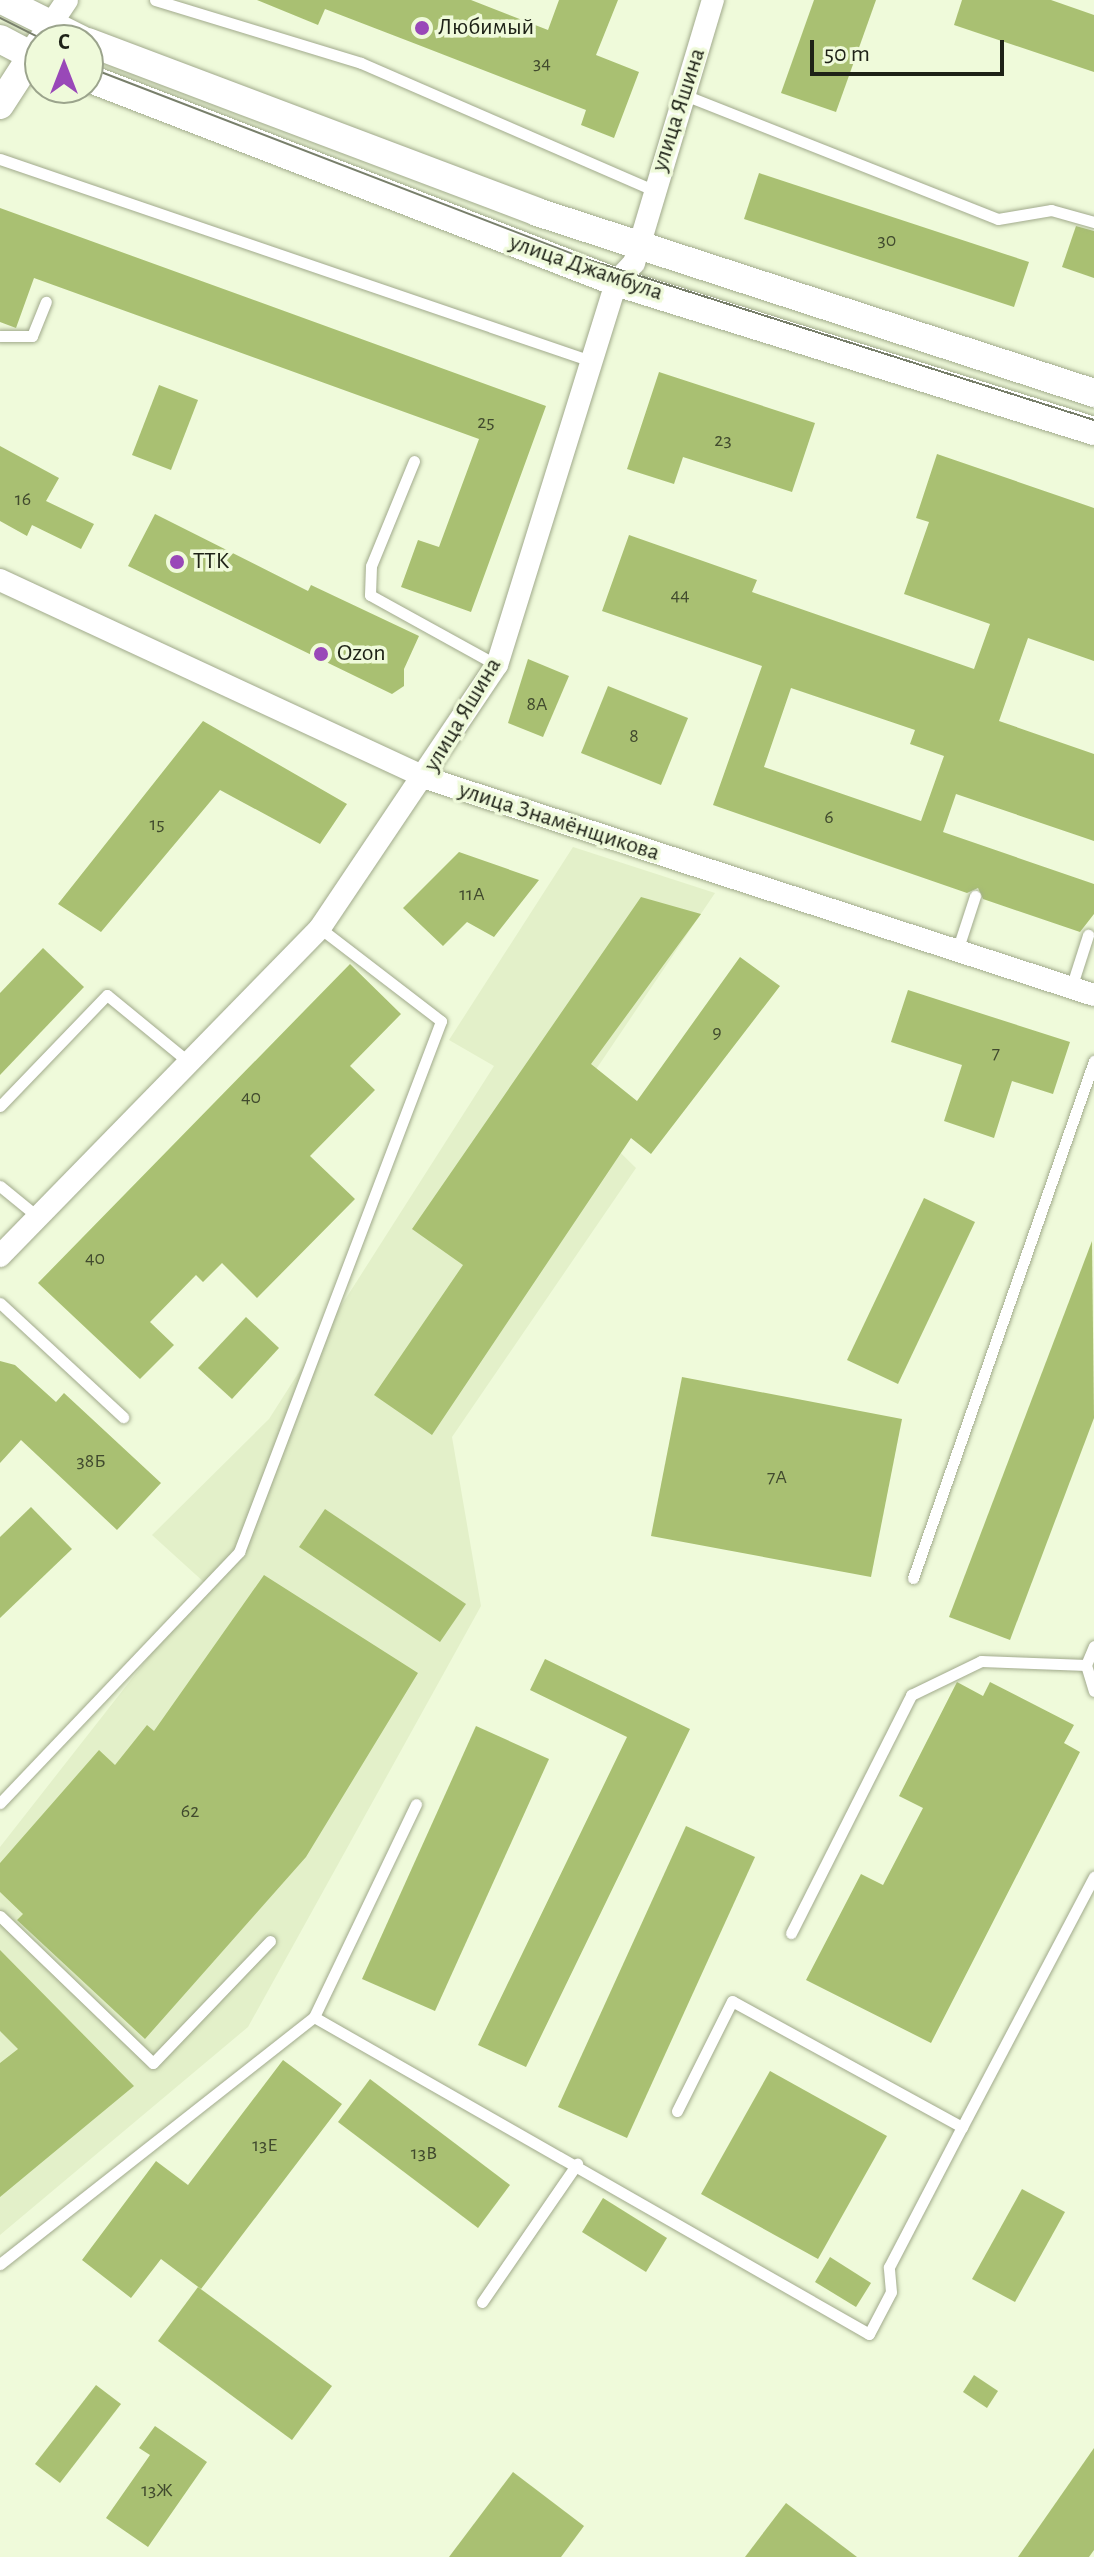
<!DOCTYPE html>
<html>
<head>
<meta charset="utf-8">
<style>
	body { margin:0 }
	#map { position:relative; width:1094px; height:2557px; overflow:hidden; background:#effada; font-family:"Alegreya Sans",sans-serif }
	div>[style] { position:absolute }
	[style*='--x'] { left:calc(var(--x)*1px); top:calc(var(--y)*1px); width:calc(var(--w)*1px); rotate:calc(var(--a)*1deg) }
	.built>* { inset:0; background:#e3f0c9 }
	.building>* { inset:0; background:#a9c072 }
	.roads { filter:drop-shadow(0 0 2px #a1aa8c) drop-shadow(0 0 2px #a1aa8c) }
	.service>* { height:11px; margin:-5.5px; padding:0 5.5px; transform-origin:5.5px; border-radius:5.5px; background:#fff }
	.minor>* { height:22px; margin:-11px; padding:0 11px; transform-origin:11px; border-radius:11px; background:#fff }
	.tertiary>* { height:28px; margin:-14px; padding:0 14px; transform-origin:14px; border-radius:14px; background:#fff }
	.tram>* { height:2px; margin:-1px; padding:0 1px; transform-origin:1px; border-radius:1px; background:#787f6b }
	.dots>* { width:22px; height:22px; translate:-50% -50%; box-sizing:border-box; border:4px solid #effada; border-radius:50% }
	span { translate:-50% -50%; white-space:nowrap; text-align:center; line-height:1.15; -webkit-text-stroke:7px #effada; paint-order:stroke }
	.number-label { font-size:20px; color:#414a2e }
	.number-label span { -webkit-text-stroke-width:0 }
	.poi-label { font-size:24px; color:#1e2217 }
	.left { translate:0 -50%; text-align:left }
	.street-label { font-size:24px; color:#1e2217 }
	.north { position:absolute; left:24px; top:24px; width:80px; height:80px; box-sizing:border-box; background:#effada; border:2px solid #9ba48c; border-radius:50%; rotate:0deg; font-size:22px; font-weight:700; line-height:32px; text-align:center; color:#1e2217 }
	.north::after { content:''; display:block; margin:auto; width:28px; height:36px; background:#9948b8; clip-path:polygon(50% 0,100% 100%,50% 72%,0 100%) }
	.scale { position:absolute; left:810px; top:40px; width:194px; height:36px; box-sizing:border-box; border:4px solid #1e2217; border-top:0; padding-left:10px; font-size:24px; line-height:28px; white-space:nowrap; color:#1e2217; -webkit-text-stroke:6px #effada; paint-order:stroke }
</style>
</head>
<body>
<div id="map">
	<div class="built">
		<i style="clip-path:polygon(573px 847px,715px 893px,572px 1105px,636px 1168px,452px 1437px,481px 1606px,248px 2027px,0 2235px,0 1847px,206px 1584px,152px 1535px,269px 1419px,494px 1066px,449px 1040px)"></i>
	</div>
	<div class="building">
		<i style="clip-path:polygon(257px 0,471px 0,548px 30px,559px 0,618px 0,596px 55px,639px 72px,614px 138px,581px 125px,586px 110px,416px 44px,325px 9px,318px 25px)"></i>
		<i style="clip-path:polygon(814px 0,876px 0,836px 112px,781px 93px)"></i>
		<i style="clip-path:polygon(962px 0,1051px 0,1094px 15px,1094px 72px,954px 25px)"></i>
		<i style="clip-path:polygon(759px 173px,1029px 262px,1014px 307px,744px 219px)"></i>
		<i style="clip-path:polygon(0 208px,546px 406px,471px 612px,401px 587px,418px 540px,439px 547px,479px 439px,34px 278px,16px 328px,0 322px)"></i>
		<i style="clip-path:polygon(1076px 226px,1094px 231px,1094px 278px,1062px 267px)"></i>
		<i style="clip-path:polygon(659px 372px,815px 423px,792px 492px,683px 457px,674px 484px,627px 469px)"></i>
		<i style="clip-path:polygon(159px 385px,198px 400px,171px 470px,132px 455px)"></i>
		<i style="clip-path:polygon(0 446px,59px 478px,46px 501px,94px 524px,81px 549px,32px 525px,27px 536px,0 521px)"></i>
		<i style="clip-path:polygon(evenodd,937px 454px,1094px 508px,1094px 661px,1028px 638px,999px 721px,1094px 754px,1094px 841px,956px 794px,943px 832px,1094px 884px,1094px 914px,1080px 932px,983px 899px,978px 888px,967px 893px,713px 805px,762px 666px,602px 611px,629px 535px,757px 580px,752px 592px,974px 669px,990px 624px,904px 594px,929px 522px,916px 518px,937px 454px,791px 688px,915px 730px,910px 744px,944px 756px,921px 821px,764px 767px,791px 688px)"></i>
		<i style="clip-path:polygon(155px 514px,308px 591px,311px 585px,419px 636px,404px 669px,404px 686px,392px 694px,128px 566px)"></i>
		<i style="clip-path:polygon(528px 659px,569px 676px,543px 737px,508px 723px)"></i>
		<i style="clip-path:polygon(608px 686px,688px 718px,661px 785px,581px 753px)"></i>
		<i style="clip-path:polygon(203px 721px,347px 804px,320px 844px,220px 790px,101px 932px,58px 904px)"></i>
		<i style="clip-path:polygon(459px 852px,539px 880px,494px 937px,467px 922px,443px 946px,403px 908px)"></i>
		<i style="clip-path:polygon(641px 897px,701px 914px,591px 1064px,637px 1101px,740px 957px,780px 986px,651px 1154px,631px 1138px,432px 1435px,374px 1395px,463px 1265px,412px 1229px)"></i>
		<i style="clip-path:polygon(43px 948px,84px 987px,0 1075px,0 993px)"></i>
		<i style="clip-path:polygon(350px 964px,401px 1014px,350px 1066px,375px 1090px,310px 1156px,355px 1199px,257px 1298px,222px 1263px,203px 1282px,196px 1275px,150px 1322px,174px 1345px,140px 1379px,38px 1283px)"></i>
		<i style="clip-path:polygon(908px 990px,1070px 1042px,1053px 1094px,1012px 1081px,994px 1138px,944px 1121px,962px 1065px,891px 1042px)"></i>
		<i style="clip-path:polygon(924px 1198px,975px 1222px,898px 1384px,847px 1360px)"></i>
		<i style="clip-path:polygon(1092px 1241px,1094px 1418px,1010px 1640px,949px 1617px)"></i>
		<i style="clip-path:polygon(246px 1317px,279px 1348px,232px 1399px,198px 1368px)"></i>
		<i style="clip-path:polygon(0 1361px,15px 1365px,56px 1402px,64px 1393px,161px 1483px,117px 1530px,21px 1440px,0 1463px)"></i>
		<i style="clip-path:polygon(682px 1377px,902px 1419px,871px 1577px,651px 1536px)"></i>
		<i style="clip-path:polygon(31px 1507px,72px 1549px,0 1618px,0 1537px)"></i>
		<i style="clip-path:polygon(325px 1509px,466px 1604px,440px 1642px,299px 1547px)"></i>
		<i style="clip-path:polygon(264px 1575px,418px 1673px,306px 1857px,145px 2039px,17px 1920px,23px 1914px,0 1892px,0 1863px,99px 1750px,115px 1765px,147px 1725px,154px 1731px)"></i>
		<i style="clip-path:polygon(545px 1659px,690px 1729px,526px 2067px,478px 2045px,627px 1737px,530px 1690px)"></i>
		<i style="clip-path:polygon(957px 1682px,983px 1696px,990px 1682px,1074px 1725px,1064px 1743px,1080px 1752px,931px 2043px,806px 1980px,861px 1874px,883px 1885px,923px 1808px,899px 1796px)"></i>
		<i style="clip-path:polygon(476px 1726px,549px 1759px,435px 2011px,362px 1979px)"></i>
		<i style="clip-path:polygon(686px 1826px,755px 1857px,627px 2138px,558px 2107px)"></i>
		<i style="clip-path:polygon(0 1950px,134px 2086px,0 2197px,0 2063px,18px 2049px,0 2031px)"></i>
		<i style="clip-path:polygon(283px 2060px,342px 2104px,201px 2289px,161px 2259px,131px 2298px,82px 2260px,156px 2161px,188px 2185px)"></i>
		<i style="clip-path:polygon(770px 2071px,887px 2136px,818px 2259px,701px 2194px)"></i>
		<i style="clip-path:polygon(370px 2079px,510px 2185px,478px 2228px,338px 2122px)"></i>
		<i style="clip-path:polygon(1022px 2189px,1065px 2212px,1015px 2302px,972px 2279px)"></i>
		<i style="clip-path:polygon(603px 2198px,667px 2238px,646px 2272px,582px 2232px)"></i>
		<i style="clip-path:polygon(830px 2257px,871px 2283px,856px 2307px,815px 2282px)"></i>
		<i style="clip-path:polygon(198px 2287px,332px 2386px,292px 2440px,158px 2341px)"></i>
		<i style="clip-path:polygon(974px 2375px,998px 2391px,987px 2408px,963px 2392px)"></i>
		<i style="clip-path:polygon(96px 2385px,121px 2404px,60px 2483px,35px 2464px)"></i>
		<i style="clip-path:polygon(155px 2426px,207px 2462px,148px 2547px,106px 2518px,150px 2455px,139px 2448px)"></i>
		<i style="clip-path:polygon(1094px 2448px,1094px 2550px,1089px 2557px,1018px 2557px)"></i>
		<i style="clip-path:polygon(513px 2472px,584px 2526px,561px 2557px,449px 2557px)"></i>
		<i style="clip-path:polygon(786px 2503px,857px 2557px,745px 2557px)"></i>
	</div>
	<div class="roads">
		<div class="service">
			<i style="--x:155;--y:0;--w:215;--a:17"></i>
			<i style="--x:361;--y:63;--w:318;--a:23.5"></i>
			<i style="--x:687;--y:96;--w:334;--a:21.6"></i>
			<i style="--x:998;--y:219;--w:54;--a:-9.6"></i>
			<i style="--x:1051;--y:210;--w:45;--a:15.6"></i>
			<i style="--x:0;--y:159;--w:625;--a:18.87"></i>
			<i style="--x:0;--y:336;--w:32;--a:0"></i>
			<i style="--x:32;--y:336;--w:37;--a:-68"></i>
			<i style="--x:414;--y:461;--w:113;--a:112.3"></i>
			<i style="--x:371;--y:566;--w:29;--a:92"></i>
			<i style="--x:370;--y:595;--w:145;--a:28.9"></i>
			<i style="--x:957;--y:951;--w:58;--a:-71.9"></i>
			<i style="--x:1071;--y:988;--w:56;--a:-72.2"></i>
			<i style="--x:0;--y:1106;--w:154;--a:-46.1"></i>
			<i style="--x:107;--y:995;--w:106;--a:39.3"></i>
			<i style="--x:0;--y:1186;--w:49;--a:39.2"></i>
			<i style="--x:0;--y:1303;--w:168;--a:42.8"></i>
			<i style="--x:913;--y:1578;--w:548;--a:-70.71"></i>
			<i style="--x:1094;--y:1646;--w:21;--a:113"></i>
			<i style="--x:1086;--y:1665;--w:27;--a:73"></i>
			<i style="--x:0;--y:1803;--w:347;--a:-46.4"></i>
			<i style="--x:239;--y:1552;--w:568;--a:-69.17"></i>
			<i style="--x:441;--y:1021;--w:153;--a:-142.5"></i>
			<i style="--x:0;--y:1916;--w:212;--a:43.9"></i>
			<i style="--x:153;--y:2063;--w:169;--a:-46.2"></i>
			<i style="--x:791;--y:1933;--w:267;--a:-63.2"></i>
			<i style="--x:911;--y:1695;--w:78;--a:-25.9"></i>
			<i style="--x:981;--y:1661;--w:105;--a:2.2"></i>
			<i style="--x:314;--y:2017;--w:236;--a:-64.4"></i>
			<i style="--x:962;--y:2127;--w:283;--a:-62.2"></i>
			<i style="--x:0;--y:2264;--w:400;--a:-38.2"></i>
			<i style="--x:314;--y:2017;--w:639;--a:29.73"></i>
			<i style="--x:869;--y:2334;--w:47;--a:-62.4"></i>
			<i style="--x:891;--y:2292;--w:25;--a:-95"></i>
			<i style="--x:889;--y:2267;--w:158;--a:-62.5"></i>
			<i style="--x:962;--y:2127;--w:262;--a:-151.3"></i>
			<i style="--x:732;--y:2001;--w:123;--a:116.6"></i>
			<i style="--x:482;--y:2302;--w:168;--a:-55.5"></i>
		</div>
		<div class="minor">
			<i style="--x:49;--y:27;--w:32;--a:-56"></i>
			<i style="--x:0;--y:580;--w:470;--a:24.9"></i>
			<i style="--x:426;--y:778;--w:702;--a:18"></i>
			<i style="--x:0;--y:1256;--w:458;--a:-45.7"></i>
			<i style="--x:320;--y:928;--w:317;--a:-56.1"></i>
			<i style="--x:497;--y:665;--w:401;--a:-72.7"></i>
			<i style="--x:616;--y:282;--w:26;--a:-47"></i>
			<i style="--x:634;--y:263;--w:275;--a:-73.3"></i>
		</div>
		<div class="tertiary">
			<i style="--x:2;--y:0;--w:89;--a:26.6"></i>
			<i style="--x:0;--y:39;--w:45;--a:27.7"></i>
			<i style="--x:88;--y:42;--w:480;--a:20.7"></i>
			<i style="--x:537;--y:212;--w:586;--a:18"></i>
			<i style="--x:88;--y:78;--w:566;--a:21.12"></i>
			<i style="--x:616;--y:282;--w:501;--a:17.31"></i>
			<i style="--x:0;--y:105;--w:74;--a:-57.2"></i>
		</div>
	</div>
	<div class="tram">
		<i style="--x:0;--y:18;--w:49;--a:26.6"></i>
		<i style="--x:88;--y:67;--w:534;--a:21.08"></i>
		<i style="--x:586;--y:259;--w:533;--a:17.58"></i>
	</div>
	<div class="dots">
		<i style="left:422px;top:28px;background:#9948b8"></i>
		<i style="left:177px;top:562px;background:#9948b8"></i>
		<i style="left:321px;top:654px;background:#9948b8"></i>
	</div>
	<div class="number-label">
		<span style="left:542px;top:63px">34</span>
		<span style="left:887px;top:240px">30</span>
		<span style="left:486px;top:422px">25</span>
		<span style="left:723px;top:440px">23</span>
		<span style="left:23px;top:499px">16</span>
		<span style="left:680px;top:595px">44</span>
		<span style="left:537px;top:704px">8А</span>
		<span style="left:634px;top:736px">8</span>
		<span style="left:829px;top:817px">6</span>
		<span style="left:157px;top:824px">15</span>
		<span style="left:472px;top:894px">11А</span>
		<span style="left:717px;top:1032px">9</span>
		<span style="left:996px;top:1053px">7</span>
		<span style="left:251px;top:1097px">40</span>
		<span style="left:95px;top:1258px">40</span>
		<span style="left:91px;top:1461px">38Б</span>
		<span style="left:777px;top:1477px">7А</span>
		<span style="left:190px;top:1811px">62</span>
		<span style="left:265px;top:2145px">13Е</span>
		<span style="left:424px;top:2153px">13В</span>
		<span style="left:157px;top:2490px">13Ж</span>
	</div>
	<div class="poi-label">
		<span class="left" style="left:438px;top:28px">Любимый</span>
		<span class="left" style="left:193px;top:562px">ТТК</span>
		<span class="left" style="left:337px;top:654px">Ozon</span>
	</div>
	<div class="street-label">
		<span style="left:679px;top:110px;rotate:-72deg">улица Яшина</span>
		<span style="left:586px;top:268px;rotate:19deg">улица Джамбула</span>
		<span style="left:463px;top:715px;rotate:-59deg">улица Яшина</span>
		<span style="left:559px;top:822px;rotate:18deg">улица Знамёнщикова</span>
	</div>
	<div class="north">С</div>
	<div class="scale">50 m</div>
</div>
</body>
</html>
